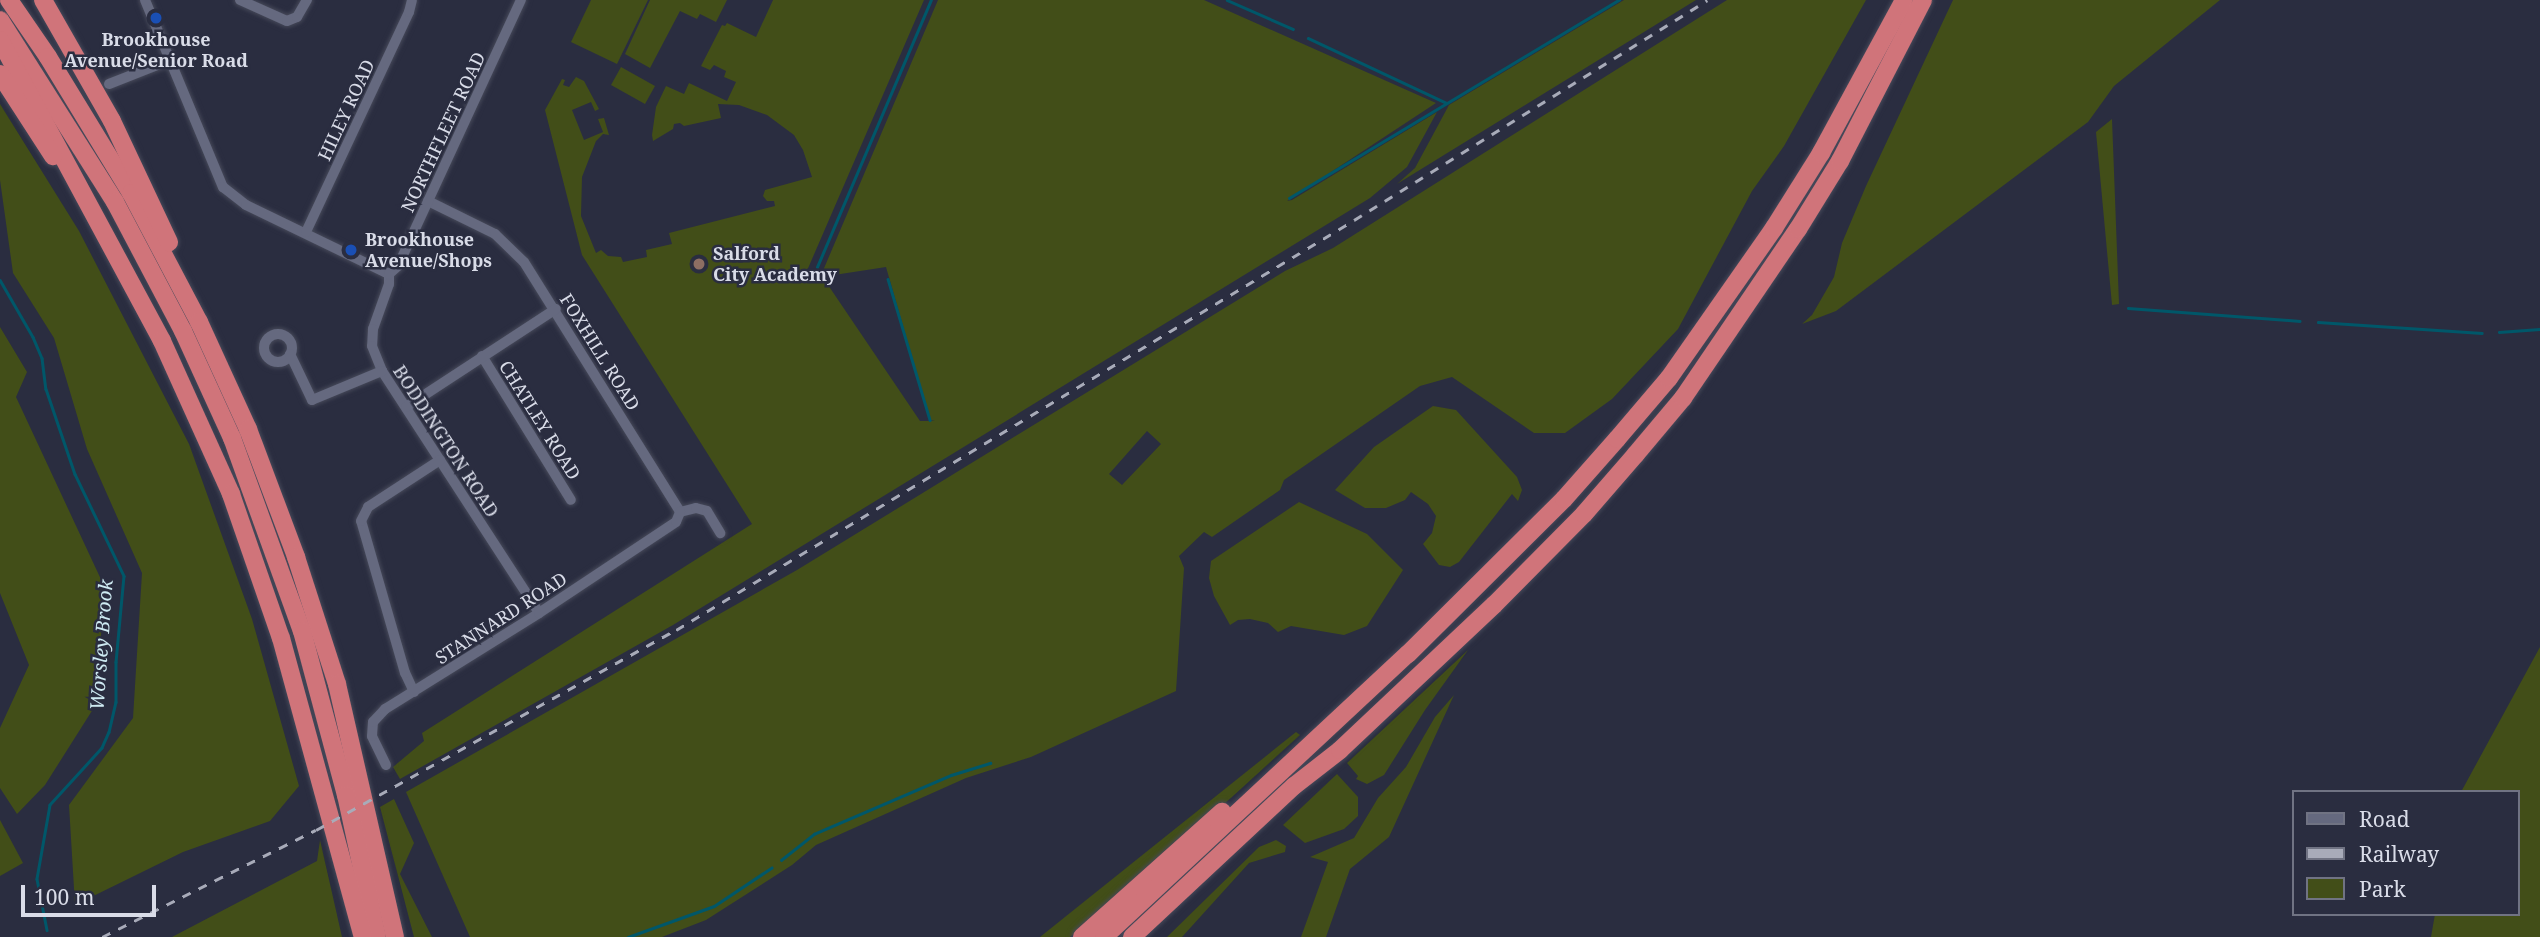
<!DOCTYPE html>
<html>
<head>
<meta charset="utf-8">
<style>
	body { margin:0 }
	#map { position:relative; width:2540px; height:937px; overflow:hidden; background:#2a2d40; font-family:"Noto Serif",serif }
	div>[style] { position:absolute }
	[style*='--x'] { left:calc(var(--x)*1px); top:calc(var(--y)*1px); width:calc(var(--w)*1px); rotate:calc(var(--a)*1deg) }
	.green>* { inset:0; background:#424e18 }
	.stream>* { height:2.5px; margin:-1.25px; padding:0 1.25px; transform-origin:1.25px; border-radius:1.25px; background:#005769 }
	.roads { filter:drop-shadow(0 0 2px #464959) drop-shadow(0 0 2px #464959) }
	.street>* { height:10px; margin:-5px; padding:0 5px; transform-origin:5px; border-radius:5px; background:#65697f }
	.street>.ring { margin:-5px; padding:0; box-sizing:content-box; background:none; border:10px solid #65697f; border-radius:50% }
	.highway>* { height:18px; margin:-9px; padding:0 9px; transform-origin:9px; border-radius:9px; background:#d0747a }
	.rail>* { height:2.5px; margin-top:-1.25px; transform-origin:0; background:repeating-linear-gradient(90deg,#a8abb9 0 9px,transparent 0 18px) }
	.dots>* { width:19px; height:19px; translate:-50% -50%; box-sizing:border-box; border:4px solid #2a2d40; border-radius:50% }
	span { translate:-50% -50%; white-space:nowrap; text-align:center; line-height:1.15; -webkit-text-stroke:5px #2a2d40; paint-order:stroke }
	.poi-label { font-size:18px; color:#d9dce8; font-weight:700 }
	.left { translate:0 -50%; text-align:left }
	.street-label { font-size:18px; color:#d9dce8 }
	.water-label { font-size:19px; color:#ceeaf2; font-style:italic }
	.legend { position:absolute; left:2292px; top:790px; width:228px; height:126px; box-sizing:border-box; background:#2a2d40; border:2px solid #707383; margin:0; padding:9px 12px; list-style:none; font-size:21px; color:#d9dce8 }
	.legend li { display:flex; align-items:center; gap:14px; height:35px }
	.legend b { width:35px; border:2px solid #707383 }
	.scale { position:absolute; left:21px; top:885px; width:135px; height:32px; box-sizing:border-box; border:4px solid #d9dce8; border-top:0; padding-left:9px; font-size:21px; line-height:24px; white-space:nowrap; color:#d9dce8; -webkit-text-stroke:5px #2a2d40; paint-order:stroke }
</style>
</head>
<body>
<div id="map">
	<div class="green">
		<i style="clip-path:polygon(591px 0,648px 0,617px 64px,571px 42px)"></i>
		<i style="clip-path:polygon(650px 0,727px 0,716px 22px,700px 14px,697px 19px,680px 11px,650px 68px,625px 54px)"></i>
		<i style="clip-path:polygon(773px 0,924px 0,806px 273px,826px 282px,920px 421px,935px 421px,930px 420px,886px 267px,834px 275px,822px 273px,938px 0,1204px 0,1436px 103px,1287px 201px,1292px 200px,1437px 112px,1407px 167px,1370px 198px,673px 625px,400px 779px,393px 767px,424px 741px,422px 733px,752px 524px,582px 255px,545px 110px,562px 79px,565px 80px,563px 85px,569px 87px,576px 77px,584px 81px,599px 109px,595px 111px,591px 102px,572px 110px,584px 140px,603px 132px,598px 119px,604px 118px,609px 135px,603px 134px,596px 141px,582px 177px,581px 216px,596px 253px,601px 250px,608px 256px,621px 257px,623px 262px,647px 257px,646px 250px,672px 244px,669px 233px,775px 206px,774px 201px,767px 201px,763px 196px,765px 190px,812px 177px,803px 150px,794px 135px,767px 115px,739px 105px,718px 104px,721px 118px,684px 126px,680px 123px,674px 124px,673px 129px,653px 141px,652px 135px,656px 107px,666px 86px,684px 94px,689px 83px,727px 101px,736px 82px,724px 77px,726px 71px,714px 65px,710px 70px,701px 66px,722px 25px,725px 26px,727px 23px,756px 37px)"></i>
		<i style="clip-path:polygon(1624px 0,1696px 0,1397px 184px,1415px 168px,1449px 105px)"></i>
		<i style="clip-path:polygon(evenodd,1727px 0,1866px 0,1784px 146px,1752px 191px,1678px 329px,1612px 399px,1565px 433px,1534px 433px,1452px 377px,1420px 386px,1284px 480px,1280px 490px,1212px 537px,1204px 532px,1179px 556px,1184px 568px,1176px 691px,1031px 757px,966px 778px,816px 845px,792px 865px,706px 920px,662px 937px,470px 937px,406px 792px,797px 570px,1285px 271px,1333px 248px,1727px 0,1147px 431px,1161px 444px,1122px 485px,1109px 474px,1147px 431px)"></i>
		<i style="clip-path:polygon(1953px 0,2220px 0,2114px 86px,2088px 122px,1836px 311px,1802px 324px,1812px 315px,1834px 277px,1842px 243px,1866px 186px)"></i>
		<i style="clip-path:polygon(621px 67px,655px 86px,645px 104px,611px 85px)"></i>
		<i style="clip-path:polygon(0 104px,79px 231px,189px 444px,252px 619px,299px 786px,270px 821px,183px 852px,75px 905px,69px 805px,133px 718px,142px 573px,87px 449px,54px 338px,13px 273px,0 180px)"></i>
		<i style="clip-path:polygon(2112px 119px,2119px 304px,2112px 305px,2096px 132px)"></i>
		<i style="clip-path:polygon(0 327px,27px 372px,16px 397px,105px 588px,95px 706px,45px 785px,17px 814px,0 788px,0 728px,29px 665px,0 593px)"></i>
		<i style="clip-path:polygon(1433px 406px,1456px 410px,1517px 477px,1522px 490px,1518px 501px,1512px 494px,1459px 562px,1450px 567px,1439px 565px,1423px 544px,1432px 533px,1436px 516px,1428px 504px,1411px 492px,1405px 500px,1386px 508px,1365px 508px,1335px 490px,1374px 447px)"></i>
		<i style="clip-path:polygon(1299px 502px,1367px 534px,1403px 570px,1367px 626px,1344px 635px,1291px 626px,1278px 632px,1268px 623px,1250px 619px,1238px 620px,1230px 625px,1214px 596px,1209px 578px,1211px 561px)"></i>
		<i style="clip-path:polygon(2540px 647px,2540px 937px,2431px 937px,2435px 914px,2517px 914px,2517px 792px,2461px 792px)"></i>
		<i style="clip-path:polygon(1468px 650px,1425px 710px,1384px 775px,1367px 784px,1356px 779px,1358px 776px,1347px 763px)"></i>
		<i style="clip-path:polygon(1454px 695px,1389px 837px,1350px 869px,1326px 937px,1301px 937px,1328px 862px,1310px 857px,1354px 838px,1378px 798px,1406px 767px,1435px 717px)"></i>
		<i style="clip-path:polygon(1296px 732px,1300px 735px,1232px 797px,1070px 937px,1040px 937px)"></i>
		<i style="clip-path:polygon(1337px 774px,1358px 797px,1358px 816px,1344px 829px,1305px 843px,1283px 825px)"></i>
		<i style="clip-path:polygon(394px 799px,414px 843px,400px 874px,432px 937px,414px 937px,380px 807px)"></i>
		<i style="clip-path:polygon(0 820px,23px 863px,0 876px)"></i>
		<i style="clip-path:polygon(320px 840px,342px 937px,172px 937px,317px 861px)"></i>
		<i style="clip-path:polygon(1276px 840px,1286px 846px,1285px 852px,1249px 863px,1182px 937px,1167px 937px,1259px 847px)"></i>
	</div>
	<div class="stream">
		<i style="--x:1227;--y:0;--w:72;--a:23.7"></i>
		<i style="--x:1308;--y:38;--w:153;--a:25.1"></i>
		<i style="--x:1289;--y:198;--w:385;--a:-31"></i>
		<i style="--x:817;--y:267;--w:290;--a:-66.9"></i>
		<i style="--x:888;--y:279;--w:147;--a:73.4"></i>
		<i style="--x:0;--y:280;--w:66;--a:59.9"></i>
		<i style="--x:33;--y:337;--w:23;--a:67"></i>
		<i style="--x:42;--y:358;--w:31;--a:83"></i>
		<i style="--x:46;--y:389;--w:90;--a:71.2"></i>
		<i style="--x:75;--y:474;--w:113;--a:64.3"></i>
		<i style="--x:124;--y:576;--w:86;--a:95.3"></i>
		<i style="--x:116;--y:662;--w:40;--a:90"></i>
		<i style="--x:116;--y:702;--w:31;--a:103"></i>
		<i style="--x:109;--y:732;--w:17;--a:114"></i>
		<i style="--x:102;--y:748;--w:77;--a:132.4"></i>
		<i style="--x:50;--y:805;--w:75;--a:100"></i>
		<i style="--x:37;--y:879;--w:52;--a:78.9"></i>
		<i style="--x:2128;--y:308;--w:172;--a:4.3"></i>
		<i style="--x:2318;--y:322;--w:164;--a:3.8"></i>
		<i style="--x:2499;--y:332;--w:41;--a:-4.2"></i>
		<i style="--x:781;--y:860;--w:42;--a:-38.2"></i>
		<i style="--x:814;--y:834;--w:149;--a:-23.3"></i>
		<i style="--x:951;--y:775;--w:41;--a:-17.1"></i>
		<i style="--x:628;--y:937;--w:91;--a:-19.8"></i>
		<i style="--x:714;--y:906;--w:69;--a:-33.7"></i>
	</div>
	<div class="roads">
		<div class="street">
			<i style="--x:145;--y:0;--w:203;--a:67.4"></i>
			<i style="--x:223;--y:187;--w:29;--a:38"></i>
			<i style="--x:246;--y:205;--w:159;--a:25.8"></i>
			<i style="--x:240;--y:0;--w:51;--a:24.1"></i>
			<i style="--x:287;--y:21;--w:11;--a:-22"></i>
			<i style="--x:297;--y:17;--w:20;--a:-60"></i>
			<i style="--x:109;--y:84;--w:66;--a:-21.5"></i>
			<i style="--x:428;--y:201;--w:75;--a:26.2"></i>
			<i style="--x:495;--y:234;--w:40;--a:44"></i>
			<i style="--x:524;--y:262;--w:295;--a:58"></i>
			<i style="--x:680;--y:512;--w:16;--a:-14"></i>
			<i style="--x:696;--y:508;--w:11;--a:15"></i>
			<i style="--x:707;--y:511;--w:26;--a:59"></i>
			<i style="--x:306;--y:232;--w:243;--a:-64.9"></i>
			<i style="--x:409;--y:12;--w:12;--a:-76"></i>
			<i style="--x:389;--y:274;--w:10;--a:90"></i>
			<i style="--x:389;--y:284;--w:48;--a:109.6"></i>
			<i style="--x:373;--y:329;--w:17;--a:93"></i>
			<i style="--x:372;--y:346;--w:27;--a:68"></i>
			<i style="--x:382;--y:371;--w:288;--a:57"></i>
			<i style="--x:389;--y:274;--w:12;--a:-42"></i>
			<i style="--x:398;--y:266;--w:293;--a:-65.2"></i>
			<i class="ring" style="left:264px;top:334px;width:18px;height:18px"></i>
			<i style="--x:290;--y:354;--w:51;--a:64.4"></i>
			<i style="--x:312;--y:400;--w:76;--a:-22.5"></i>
			<i style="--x:482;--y:356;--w:169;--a:58.3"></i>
			<i style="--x:406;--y:407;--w:179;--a:-33.2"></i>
			<i style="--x:414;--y:692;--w:21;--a:-115"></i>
			<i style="--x:405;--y:673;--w:158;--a:-106.1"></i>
			<i style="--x:361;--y:521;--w:16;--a:-63"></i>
			<i style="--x:368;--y:507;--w:86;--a:-33.1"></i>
			<i style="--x:386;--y:765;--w:32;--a:-116"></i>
			<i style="--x:372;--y:736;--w:14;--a:-86"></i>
			<i style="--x:373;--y:722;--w:18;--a:-47"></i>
			<i style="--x:385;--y:709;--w:181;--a:-31.9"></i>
			<i style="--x:539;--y:613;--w:164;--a:-33.6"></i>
			<i style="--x:676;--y:522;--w:11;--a:-68"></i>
		</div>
		<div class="highway">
			<i style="--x:9;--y:0;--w:69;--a:55.6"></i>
			<i style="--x:48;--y:57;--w:159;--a:58.6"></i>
			<i style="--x:131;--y:193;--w:146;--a:62.2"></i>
			<i style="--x:199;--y:322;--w:118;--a:65.4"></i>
			<i style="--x:248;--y:429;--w:137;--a:69.4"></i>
			<i style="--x:296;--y:557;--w:133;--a:72.1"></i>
			<i style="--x:337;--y:684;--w:260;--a:77.1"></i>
			<i style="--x:43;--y:0;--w:139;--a:60.3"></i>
			<i style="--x:112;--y:121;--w:134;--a:64.8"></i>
			<i style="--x:0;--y:20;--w:215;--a:57.7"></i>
			<i style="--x:115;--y:202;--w:146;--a:62.2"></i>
			<i style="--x:183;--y:331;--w:118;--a:65.4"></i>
			<i style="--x:232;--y:438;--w:205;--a:70.1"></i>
			<i style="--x:302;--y:631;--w:170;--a:75"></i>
			<i style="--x:346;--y:795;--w:145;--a:77.7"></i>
			<i style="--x:0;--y:40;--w:342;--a:61.7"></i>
			<i style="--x:162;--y:341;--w:168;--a:65.7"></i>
			<i style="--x:231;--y:494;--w:152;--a:70.9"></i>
			<i style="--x:281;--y:638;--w:310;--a:74.7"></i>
			<i style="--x:0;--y:74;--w:98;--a:57.1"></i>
			<i style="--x:1082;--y:937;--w:188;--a:-41.8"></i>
			<i style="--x:1104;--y:937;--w:415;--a:-43"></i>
			<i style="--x:1408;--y:654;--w:220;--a:-44.8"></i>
			<i style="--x:1564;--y:499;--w:80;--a:-48.5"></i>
			<i style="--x:1617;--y:439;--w:80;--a:-49.6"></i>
			<i style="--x:1669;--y:378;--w:183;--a:-55"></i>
			<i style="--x:1774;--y:228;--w:89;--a:-57.9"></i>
			<i style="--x:1821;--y:153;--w:174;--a:-61.5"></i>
			<i style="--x:1132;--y:937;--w:221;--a:-43"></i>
			<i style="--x:1294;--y:786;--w:58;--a:-38"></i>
			<i style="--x:1340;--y:750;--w:212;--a:-43.3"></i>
			<i style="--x:1494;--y:605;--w:128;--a:-45.3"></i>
			<i style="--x:1584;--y:514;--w:79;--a:-49.1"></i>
			<i style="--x:1636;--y:454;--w:73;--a:-50"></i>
			<i style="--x:1683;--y:398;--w:204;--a:-55.8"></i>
			<i style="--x:1798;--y:229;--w:80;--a:-58.3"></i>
			<i style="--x:1840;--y:161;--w:181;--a:-62.7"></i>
		</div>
	</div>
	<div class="rail">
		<i style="--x:102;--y:937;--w:239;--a:-26.6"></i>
		<i style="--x:316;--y:830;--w:412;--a:-29.1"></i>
		<i style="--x:676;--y:630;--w:792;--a:-31.16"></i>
		<i style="--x:1354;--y:220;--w:416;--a:-31.9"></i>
	</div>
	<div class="dots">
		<i style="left:156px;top:18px;background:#1a4fb4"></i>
		<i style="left:351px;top:250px;background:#1a4fb4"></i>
		<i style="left:699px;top:264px;background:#8d6e63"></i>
	</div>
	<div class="poi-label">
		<span style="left:156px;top:50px">Brookhouse<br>Avenue/Senior Road</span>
		<span class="left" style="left:365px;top:250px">Brookhouse<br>Avenue/Shops</span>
		<span class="left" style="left:713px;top:264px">Salford<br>City Academy</span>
	</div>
	<div class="street-label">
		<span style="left:346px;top:110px;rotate:-65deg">HILEY ROAD</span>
		<span style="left:443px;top:132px;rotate:-65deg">NORTHFLEET ROAD</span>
		<span style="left:600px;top:352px;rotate:58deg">FOXHILL ROAD</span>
		<span style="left:540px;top:420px;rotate:58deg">CHATLEY ROAD</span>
		<span style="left:446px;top:441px;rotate:57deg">BODDINGTON ROAD</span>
		<span style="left:501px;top:618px;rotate:-33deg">STANNARD ROAD</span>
	</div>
	<div class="water-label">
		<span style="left:102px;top:645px;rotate:-86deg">Worsley Brook</span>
	</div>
	<ul class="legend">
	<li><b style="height:9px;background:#65697f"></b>Road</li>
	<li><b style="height:9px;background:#a8abb9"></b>Railway</li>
	<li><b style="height:19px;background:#424e18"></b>Park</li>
	</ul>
	<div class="scale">100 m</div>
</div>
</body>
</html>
